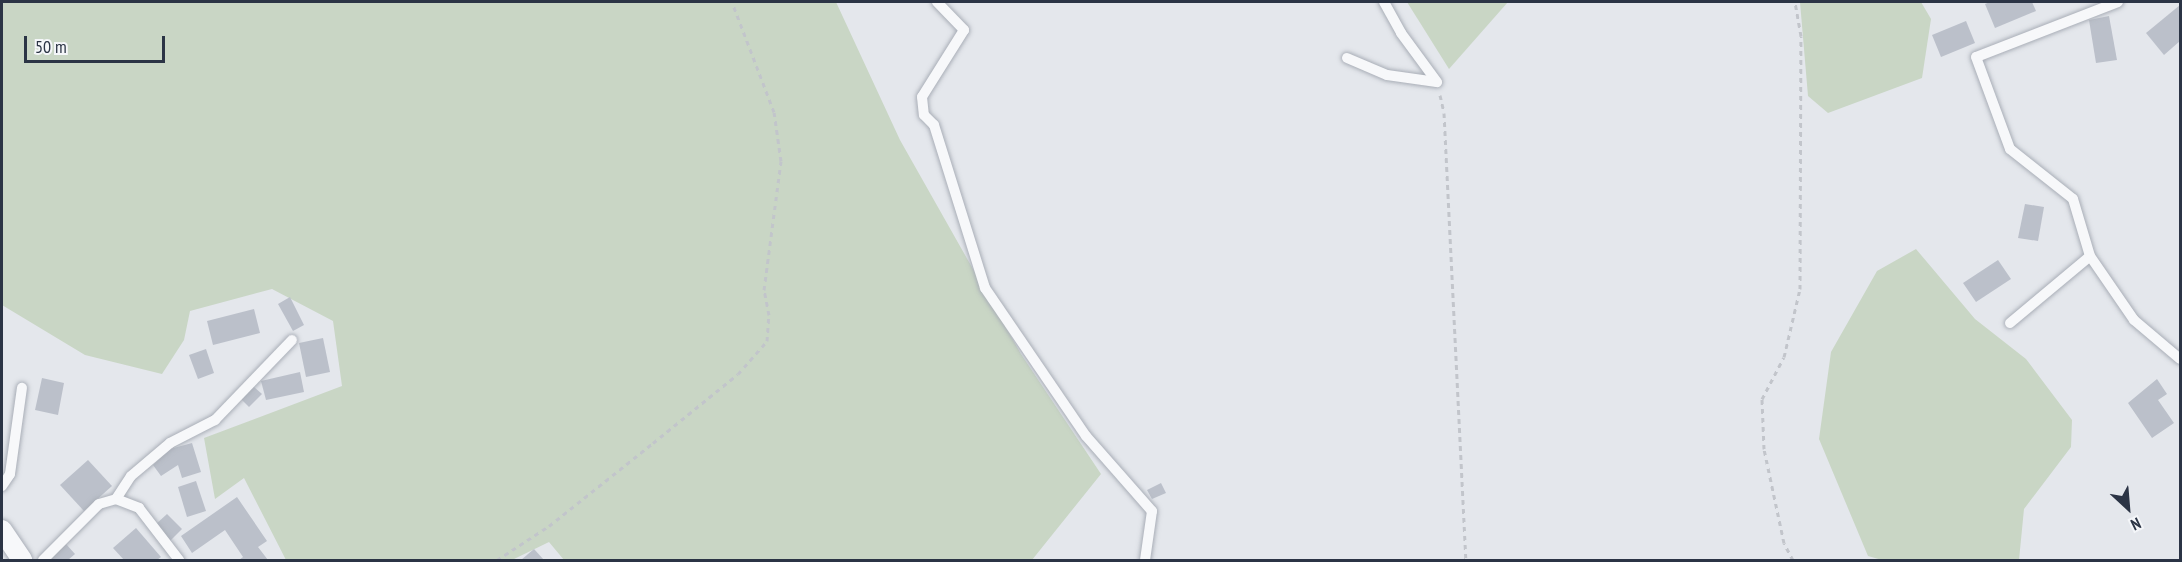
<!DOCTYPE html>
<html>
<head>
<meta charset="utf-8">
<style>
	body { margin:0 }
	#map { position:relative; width:2182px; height:562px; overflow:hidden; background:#e4e7ec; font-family:"PT Sans Narrow",sans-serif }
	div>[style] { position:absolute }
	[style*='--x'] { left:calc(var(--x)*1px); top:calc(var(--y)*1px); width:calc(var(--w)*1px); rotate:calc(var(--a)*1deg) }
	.green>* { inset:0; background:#c9d6c5 }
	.building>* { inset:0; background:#bbc0ca }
	.path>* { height:3px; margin-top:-1.5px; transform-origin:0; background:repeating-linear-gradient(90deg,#c2c5cb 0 4.5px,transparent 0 9px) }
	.roads { filter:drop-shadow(0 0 2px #a9aeb7) drop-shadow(0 0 2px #a9aeb7) }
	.lane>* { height:10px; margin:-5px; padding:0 5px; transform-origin:5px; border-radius:5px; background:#f7f8fa }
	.street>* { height:20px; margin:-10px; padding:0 10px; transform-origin:10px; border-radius:10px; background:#f7f8fa }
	span { translate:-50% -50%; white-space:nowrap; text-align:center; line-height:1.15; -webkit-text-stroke:4.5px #f4f6f9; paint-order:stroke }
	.frame { position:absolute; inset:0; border:3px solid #2b3445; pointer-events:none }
	.north { position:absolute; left:2098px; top:478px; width:60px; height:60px; -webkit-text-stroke:4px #f4f6f9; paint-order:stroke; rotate:154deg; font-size:16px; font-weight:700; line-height:24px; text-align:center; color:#2b3445 }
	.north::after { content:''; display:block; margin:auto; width:21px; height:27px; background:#2b3445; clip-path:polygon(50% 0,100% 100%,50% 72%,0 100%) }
	.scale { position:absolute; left:24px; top:36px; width:141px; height:27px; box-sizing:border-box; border:3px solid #2b3445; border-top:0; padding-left:8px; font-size:18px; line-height:21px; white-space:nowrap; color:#2b3445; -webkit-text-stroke:4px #f4f6f9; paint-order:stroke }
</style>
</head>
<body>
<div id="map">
	<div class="green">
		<i style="clip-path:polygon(2px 2px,836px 2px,900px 140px,1021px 354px,1101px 474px,1032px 560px,564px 560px,549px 542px,512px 560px,286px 560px,244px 478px,215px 499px,204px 438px,342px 386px,333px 321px,272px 289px,190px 311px,184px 340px,162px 374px,85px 355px,2px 305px)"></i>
		<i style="clip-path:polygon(1407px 2px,1508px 2px,1449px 69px)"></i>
		<i style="clip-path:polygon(1800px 2px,1921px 2px,1931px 19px,1922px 78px,1828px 113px,1808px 96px)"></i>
		<i style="clip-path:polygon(1916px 249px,1975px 319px,2026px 359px,2072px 420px,2071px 447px,2024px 509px,2019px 560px,1882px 560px,1868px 556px,1819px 439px,1831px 352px,1877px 271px)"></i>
	</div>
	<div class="building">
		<i style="clip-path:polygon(1990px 2px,2032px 2px,2036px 11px,1995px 28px,1985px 4px)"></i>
		<i style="clip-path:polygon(2180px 5px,2180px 41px,2164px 55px,2146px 33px)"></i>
		<i style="clip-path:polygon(2109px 16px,2117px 60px,2096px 63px,2089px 20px)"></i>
		<i style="clip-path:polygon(1966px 21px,1975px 43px,1941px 57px,1932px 35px)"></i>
		<i style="clip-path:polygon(2025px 204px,2044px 207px,2038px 241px,2018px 238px)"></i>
		<i style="clip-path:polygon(1998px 260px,2011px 279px,1976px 302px,1963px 283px)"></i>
		<i style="clip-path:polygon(290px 297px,304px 325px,293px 331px,278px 304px)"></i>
		<i style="clip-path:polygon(254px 309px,260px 333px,213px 345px,207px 321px)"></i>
		<i style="clip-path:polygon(323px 338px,330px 372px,306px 377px,299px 343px)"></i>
		<i style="clip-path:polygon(206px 349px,214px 373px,198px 379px,189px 355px)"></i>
		<i style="clip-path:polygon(300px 372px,304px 392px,266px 400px,261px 381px)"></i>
		<i style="clip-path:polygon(42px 378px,64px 383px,58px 415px,35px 410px)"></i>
		<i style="clip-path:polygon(2157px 379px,2167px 394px,2158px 400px,2174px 423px,2152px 438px,2128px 403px)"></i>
		<i style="clip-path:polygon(253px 386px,262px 394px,249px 407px,241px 399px)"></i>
		<i style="clip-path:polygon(192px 443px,201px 472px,182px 478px,178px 465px,161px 476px,153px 465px,170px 449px)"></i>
		<i style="clip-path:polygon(88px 460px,112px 486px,84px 511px,60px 485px)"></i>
		<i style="clip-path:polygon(196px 481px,206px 511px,187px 517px,178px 487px)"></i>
		<i style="clip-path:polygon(1161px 483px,1166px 493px,1152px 499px,1147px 490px)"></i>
		<i style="clip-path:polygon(237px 497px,267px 541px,258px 547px,268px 560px,239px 560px,243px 557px,225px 530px,192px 553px,181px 536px)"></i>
		<i style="clip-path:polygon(167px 514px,182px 529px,170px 541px,155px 525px)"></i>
		<i style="clip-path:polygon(136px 528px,161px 557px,157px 560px,124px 560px,113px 548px)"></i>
		<i style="clip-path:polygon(66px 544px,75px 554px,68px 560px,47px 560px)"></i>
		<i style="clip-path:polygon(534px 549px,544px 560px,521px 560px)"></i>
	</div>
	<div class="path">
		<i style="--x:1440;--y:95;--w:18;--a:77"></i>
		<i style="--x:1444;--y:113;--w:448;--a:87.2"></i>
		<i style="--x:497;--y:560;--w:62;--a:-33.2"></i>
		<i style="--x:549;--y:526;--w:133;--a:-38.6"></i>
		<i style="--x:653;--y:443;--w:109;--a:-39.1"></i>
		<i style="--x:738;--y:374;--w:44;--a:-48.7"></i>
		<i style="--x:767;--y:341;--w:26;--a:-86"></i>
		<i style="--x:769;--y:315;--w:25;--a:-101"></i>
		<i style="--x:764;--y:290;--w:130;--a:-82.5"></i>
		<i style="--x:781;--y:161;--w:49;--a:-98.1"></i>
		<i style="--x:774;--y:112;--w:118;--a:-110.9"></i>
		<i style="--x:1793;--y:560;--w:19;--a:-118"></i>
		<i style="--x:1784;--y:543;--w:96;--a:-102"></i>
		<i style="--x:1764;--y:449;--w:50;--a:-92.3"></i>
		<i style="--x:1762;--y:399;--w:47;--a:-62.4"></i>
		<i style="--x:1784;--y:357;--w:70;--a:-76.8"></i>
		<i style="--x:1800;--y:289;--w:253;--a:-89.8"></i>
		<i style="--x:1801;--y:36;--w:35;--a:-100"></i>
	</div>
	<div class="roads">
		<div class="lane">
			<i style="--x:937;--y:2;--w:39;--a:46"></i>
			<i style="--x:964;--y:30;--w:79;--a:122.1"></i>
			<i style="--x:922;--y:97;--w:18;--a:84"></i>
			<i style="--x:924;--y:115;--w:14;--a:45"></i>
			<i style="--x:934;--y:125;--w:171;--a:72.6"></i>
			<i style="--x:985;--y:288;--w:179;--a:55.7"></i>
			<i style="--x:1086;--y:436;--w:100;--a:48.7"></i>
			<i style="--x:1152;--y:511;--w:49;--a:98.1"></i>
			<i style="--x:1384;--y:2;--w:35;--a:61"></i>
			<i style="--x:1401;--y:33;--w:61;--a:53.7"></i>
			<i style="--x:2118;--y:2;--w:152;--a:158.8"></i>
			<i style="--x:1976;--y:57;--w:98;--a:69.7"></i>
			<i style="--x:2010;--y:149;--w:80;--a:38.4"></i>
			<i style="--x:2073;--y:199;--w:59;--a:73.4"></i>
			<i style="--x:2090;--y:256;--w:78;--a:55.5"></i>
			<i style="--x:2134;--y:320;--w:60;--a:40.3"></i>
			<i style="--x:1347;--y:58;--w:43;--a:23"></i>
			<i style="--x:1387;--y:75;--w:50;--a:8"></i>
			<i style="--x:2010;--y:323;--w:104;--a:-39.9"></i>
			<i style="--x:2;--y:486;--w:14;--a:-56"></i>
			<i style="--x:10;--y:474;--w:87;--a:-82.1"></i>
			<i style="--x:116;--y:499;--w:27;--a:-57"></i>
			<i style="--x:131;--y:476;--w:51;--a:-40.2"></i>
			<i style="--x:170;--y:443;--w:51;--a:-27.1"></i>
			<i style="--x:215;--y:420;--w:111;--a:-46.1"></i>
			<i style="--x:43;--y:560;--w:79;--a:-45"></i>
			<i style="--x:99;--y:504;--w:18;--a:-16"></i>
			<i style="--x:116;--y:499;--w:25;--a:21"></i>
			<i style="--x:139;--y:508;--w:66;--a:52.4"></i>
		</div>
		<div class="street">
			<i style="--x:2;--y:530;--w:36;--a:56"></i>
		</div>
	</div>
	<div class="frame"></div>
	<div class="north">N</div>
	<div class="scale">50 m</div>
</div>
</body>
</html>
